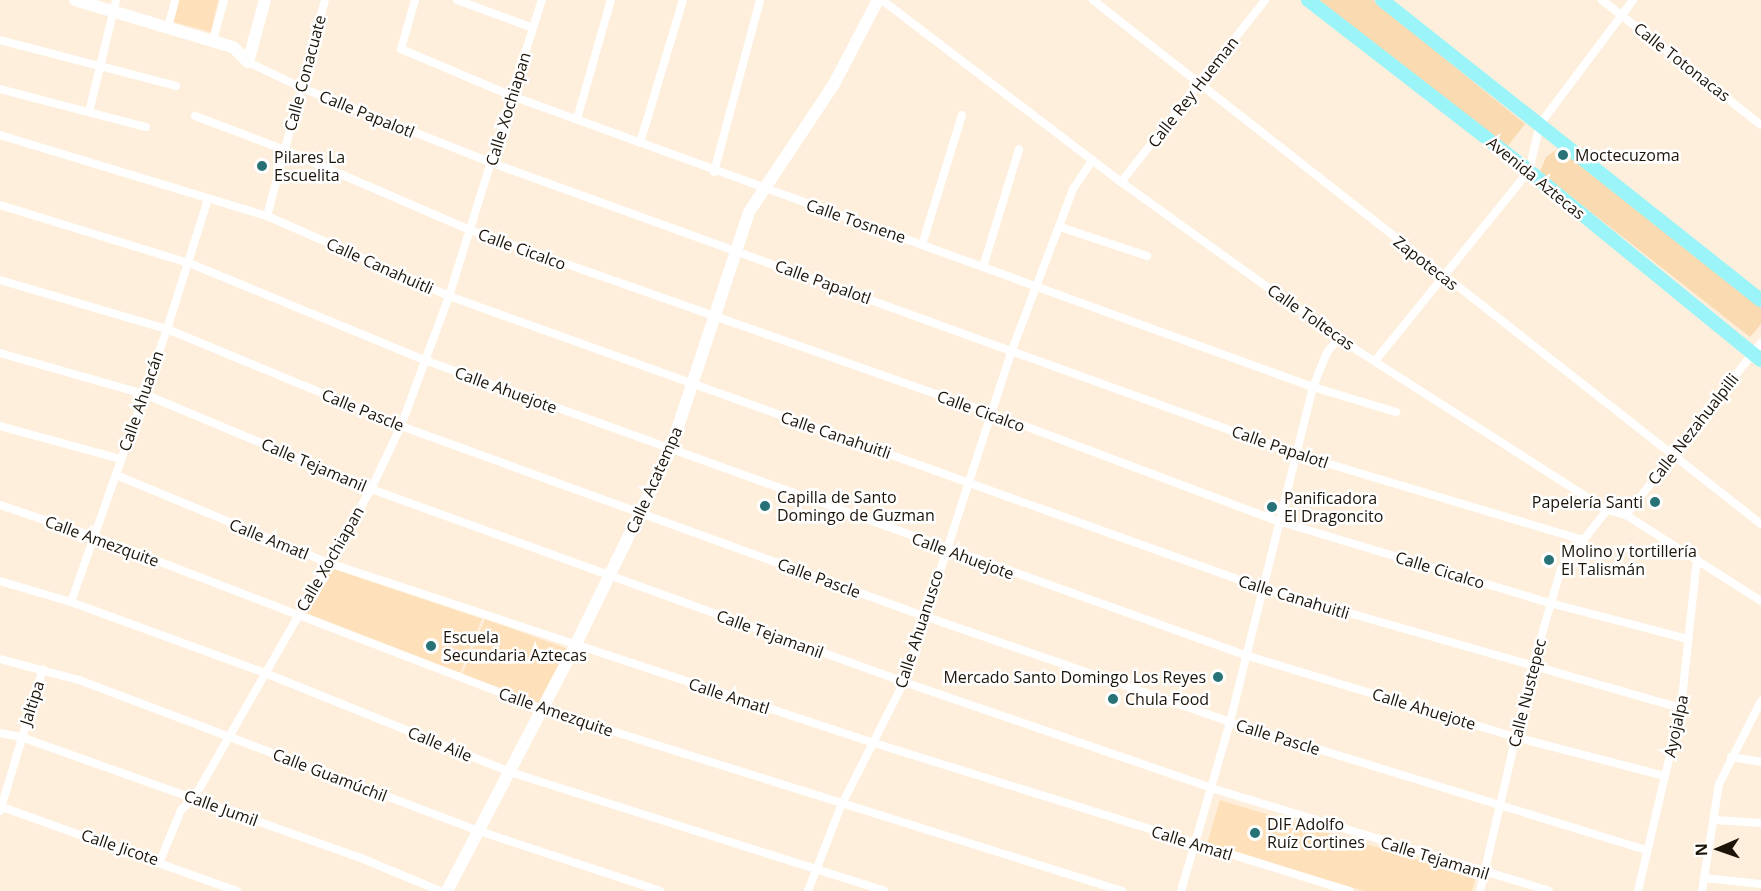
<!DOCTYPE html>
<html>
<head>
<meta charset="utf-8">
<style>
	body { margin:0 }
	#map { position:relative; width:1761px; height:891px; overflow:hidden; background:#feefdc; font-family:"Open Sans",sans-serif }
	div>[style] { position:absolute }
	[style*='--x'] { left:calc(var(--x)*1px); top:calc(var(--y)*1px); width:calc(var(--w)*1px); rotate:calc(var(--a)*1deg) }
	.built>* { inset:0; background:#fee1ba }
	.green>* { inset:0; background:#fadab0 }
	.street>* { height:8px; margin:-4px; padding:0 4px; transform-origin:4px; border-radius:4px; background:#fff }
	.secondary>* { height:12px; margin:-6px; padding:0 6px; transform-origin:6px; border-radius:6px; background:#fff }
	.primary>* { height:14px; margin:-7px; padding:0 7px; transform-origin:7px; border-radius:7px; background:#9af4f8 }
	.dots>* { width:16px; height:16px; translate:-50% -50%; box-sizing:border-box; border:3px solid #fff; border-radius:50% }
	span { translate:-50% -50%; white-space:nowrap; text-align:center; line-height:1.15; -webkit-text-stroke:5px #fff; paint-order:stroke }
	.street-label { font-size:16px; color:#1d1409 }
	.poi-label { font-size:16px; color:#1d1409 }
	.left { translate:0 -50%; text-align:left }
	.right { translate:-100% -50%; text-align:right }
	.north { position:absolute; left:1689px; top:819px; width:60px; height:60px; -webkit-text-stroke:4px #fff; paint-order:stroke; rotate:268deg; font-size:16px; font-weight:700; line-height:24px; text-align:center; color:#1d1409 }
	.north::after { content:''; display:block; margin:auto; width:21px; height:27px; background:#1d1409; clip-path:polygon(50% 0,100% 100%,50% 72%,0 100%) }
</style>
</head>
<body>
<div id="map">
	<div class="built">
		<i style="clip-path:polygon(179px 0,218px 0,211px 32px,173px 22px)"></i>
		<i style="clip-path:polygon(328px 567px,482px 619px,460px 673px,304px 612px)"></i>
		<i style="clip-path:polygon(485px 619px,568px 649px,541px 705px,462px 674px)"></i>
		<i style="clip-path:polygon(1220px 800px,1476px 877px,1472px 891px,1364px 891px,1207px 844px)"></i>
	</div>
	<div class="green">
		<i style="clip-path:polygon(1319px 0,1373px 0,1525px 124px,1507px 147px)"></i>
		<i style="clip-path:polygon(1559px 148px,1761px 308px,1761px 324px,1750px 337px,1540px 172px,1546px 157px)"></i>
	</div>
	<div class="street">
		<i style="--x:415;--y:0;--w:51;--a:105.9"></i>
		<i style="--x:401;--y:49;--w:121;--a:22.9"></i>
		<i style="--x:512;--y:96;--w:852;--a:19.97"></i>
		<i style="--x:1313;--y:387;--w:87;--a:16.8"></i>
		<i style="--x:457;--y:0;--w:81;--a:20.2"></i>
		<i style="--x:882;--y:0;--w:300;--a:37.3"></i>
		<i style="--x:1121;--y:182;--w:267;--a:35.7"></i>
		<i style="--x:1338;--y:338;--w:319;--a:32.6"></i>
		<i style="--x:1607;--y:510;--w:20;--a:15"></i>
		<i style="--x:1626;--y:515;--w:160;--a:32.5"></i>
		<i style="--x:1093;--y:0;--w:849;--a:38.11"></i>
		<i style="--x:1602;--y:0;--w:202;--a:38.2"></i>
		<i style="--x:168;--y:27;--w:28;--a:-75"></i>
		<i style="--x:0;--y:40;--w:182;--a:14.6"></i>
		<i style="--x:213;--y:40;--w:41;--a:-74.6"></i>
		<i style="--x:248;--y:62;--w:60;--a:25.7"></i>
		<i style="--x:302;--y:88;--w:204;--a:21.5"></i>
		<i style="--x:492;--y:163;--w:855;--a:19.9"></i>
		<i style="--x:1296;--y:454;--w:299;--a:16.7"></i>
		<i style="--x:0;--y:89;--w:151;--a:14.6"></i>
		<i style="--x:89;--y:112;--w:115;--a:-76.4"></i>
		<i style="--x:195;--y:116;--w:96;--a:20.7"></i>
		<i style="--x:285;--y:150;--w:202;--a:23.4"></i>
		<i style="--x:470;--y:230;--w:551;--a:19.39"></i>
		<i style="--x:990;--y:413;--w:308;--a:20.6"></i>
		<i style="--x:1278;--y:521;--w:284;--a:16.8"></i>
		<i style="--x:1550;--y:603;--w:143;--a:14.6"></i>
		<i style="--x:577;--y:119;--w:124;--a:-74.1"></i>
		<i style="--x:0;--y:135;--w:279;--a:16.9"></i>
		<i style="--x:267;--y:216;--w:199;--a:23.7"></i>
		<i style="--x:449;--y:296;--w:864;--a:19.76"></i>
		<i style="--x:1262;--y:588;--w:436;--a:16"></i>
		<i style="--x:640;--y:143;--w:149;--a:-73.3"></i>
		<i style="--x:714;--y:172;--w:178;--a:-75"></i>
		<i style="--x:1121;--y:182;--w:232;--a:-51.6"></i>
		<i style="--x:0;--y:205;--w:198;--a:17.1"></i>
		<i style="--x:189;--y:263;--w:257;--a:22.4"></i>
		<i style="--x:427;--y:361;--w:869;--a:19.77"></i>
		<i style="--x:1245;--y:655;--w:282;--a:16.9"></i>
		<i style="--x:1515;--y:737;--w:155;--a:14.6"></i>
		<i style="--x:267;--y:216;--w:224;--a:-75"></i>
		<i style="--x:1060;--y:227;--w:92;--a:18.4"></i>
		<i style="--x:922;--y:245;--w:136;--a:-72.9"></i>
		<i style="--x:983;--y:267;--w:123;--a:-73"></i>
		<i style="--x:0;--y:280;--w:174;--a:16.4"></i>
		<i style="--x:167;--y:329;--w:253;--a:22.5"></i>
		<i style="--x:401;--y:426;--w:556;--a:19.97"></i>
		<i style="--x:924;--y:616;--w:324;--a:19.1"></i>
		<i style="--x:1230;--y:722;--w:436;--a:17.1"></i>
		<i style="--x:0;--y:353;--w:150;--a:15.9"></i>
		<i style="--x:144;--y:394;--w:246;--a:22.7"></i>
		<i style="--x:371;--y:489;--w:567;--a:19.91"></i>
		<i style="--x:904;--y:682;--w:325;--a:19"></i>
		<i style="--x:1211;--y:788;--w:353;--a:16.9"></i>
		<i style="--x:1375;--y:361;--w:245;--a:-51"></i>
		<i style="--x:1529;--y:171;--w:48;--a:-76.8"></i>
		<i style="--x:1540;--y:124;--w:155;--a:-53.1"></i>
		<i style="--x:0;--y:426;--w:125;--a:15.3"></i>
		<i style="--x:116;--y:475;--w:227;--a:22.5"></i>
		<i style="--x:326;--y:562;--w:577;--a:18.28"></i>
		<i style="--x:874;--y:743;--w:498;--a:17.3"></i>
		<i style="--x:0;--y:505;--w:100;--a:18.6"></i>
		<i style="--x:95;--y:537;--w:479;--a:21"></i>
		<i style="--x:542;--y:709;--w:608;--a:17.42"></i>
		<i style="--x:1626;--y:515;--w:219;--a:-51.9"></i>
		<i style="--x:0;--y:581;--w:74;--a:16.5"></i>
		<i style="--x:71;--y:602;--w:207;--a:20.1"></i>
		<i style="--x:265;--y:673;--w:264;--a:22"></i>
		<i style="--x:510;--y:772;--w:393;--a:17.6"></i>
		<i style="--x:71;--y:602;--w:289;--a:-70.6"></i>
		<i style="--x:167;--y:329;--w:136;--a:-72.5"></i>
		<i style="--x:0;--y:659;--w:82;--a:14.9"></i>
		<i style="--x:79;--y:680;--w:428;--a:20.7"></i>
		<i style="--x:479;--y:831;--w:191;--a:18.3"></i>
		<i style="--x:0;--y:733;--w:21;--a:11"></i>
		<i style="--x:21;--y:737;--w:356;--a:19.6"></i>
		<i style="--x:356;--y:856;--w:91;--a:22.6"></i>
		<i style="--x:1731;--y:757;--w:30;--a:9"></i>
		<i style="--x:2;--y:807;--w:250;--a:19.7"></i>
		<i style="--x:0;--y:811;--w:148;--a:-73.2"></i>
		<i style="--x:1714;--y:820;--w:47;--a:3.7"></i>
		<i style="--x:160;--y:861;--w:55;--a:-67.6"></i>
		<i style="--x:181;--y:810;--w:18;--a:-43"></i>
		<i style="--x:194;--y:798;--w:356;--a:-60.2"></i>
		<i style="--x:371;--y:489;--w:70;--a:-64.5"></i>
		<i style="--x:401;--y:426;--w:139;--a:-69.7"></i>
		<i style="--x:449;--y:296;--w:310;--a:-72.6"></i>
		<i style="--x:1704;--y:878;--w:57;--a:6"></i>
		<i style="--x:808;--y:891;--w:91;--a:-68.8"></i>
		<i style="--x:841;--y:806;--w:139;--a:-63.1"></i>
		<i style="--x:904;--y:682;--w:349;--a:-72"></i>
		<i style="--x:1012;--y:350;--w:172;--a:-69.2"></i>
		<i style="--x:1073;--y:189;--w:34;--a:-56"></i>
		<i style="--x:1181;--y:891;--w:176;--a:-73.8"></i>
		<i style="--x:1230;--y:722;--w:345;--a:-76.1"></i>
		<i style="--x:1313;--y:387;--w:35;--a:-68"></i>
		<i style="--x:1326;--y:354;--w:20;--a:-53"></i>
		<i style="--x:1480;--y:891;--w:229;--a:-76.9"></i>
		<i style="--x:1532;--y:668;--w:103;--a:-73.7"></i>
		<i style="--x:1561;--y:569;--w:75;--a:-52.1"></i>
		<i style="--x:1638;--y:891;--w:188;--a:-76.8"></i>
		<i style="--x:1681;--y:708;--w:150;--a:-83.9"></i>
		<i style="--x:1702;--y:891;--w:108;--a:-81"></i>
		<i style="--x:1719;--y:784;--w:93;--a:-63.2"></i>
	</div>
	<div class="secondary">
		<i style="--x:75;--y:0;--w:165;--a:16.6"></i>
		<i style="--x:233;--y:47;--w:21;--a:45"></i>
		<i style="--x:248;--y:62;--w:64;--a:-74.7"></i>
		<i style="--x:447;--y:891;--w:276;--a:-62.4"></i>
		<i style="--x:575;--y:646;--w:217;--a:-64"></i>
		<i style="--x:670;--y:451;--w:252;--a:-71.7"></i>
		<i style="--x:749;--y:212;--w:154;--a:-56.4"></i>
		<i style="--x:834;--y:84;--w:95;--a:-62.4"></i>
	</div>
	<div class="primary">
		<i style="--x:1308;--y:0;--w:279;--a:37.7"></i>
		<i style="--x:1529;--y:171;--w:299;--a:39.2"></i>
		<i style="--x:1382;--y:0;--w:483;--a:38.4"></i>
	</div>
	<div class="dots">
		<i style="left:1563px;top:155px;background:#277276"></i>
		<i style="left:262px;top:166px;background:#277276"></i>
		<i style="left:1655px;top:502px;background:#277276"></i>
		<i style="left:765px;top:506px;background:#277276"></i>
		<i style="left:1272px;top:507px;background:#277276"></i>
		<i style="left:1549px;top:560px;background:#277276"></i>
		<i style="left:431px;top:646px;background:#277276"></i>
		<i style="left:1218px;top:677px;background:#277276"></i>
		<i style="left:1113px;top:699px;background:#277276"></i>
		<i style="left:1255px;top:833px;background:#277276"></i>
	</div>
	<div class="street-label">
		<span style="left:1682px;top:62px;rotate:38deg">Calle Totonacas</span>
		<span style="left:305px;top:73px;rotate:-75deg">Calle Conacuate</span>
		<span style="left:1193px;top:92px;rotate:-52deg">Calle Rey Hueman</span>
		<span style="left:508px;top:109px;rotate:-73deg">Calle Xochiapan</span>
		<span style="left:367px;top:114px;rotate:22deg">Calle Papalotl</span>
		<span style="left:1536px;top:178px;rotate:39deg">Avenida Aztecas</span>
		<span style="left:856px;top:221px;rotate:19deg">Calle Tosnene</span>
		<span style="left:522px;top:249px;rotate:20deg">Calle Cicalco</span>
		<span style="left:1426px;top:263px;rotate:38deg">Zapotecas</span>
		<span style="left:380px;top:266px;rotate:24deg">Calle Canahuitli</span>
		<span style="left:823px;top:282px;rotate:20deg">Calle Papalotl</span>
		<span style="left:1311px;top:317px;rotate:35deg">Calle Toltecas</span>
		<span style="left:506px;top:390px;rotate:20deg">Calle Ahuejote</span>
		<span style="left:141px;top:401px;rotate:-71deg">Calle Ahuacán</span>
		<span style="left:363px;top:410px;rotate:22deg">Calle Pascle</span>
		<span style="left:981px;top:411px;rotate:20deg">Calle Cicalco</span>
		<span style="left:1693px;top:429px;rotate:-52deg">Calle Nezahualpilli</span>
		<span style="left:836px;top:435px;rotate:19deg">Calle Canahuitli</span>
		<span style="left:1280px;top:447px;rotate:19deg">Calle Papalotl</span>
		<span style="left:314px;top:465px;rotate:23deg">Calle Tejamanil</span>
		<span style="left:654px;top:480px;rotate:-66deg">Calle Acatempa</span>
		<span style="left:269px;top:539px;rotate:22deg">Calle Amatl</span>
		<span style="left:102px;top:541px;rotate:20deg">Calle Amezquite</span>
		<span style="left:963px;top:556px;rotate:20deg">Calle Ahuejote</span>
		<span style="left:330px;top:559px;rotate:-60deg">Calle Xochiapan</span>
		<span style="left:1440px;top:570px;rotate:17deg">Calle Cicalco</span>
		<span style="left:819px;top:578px;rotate:20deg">Calle Pascle</span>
		<span style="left:1294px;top:597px;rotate:17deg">Calle Canahuitli</span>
		<span style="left:919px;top:629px;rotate:-72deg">Calle Ahuanusco</span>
		<span style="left:770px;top:634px;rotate:20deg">Calle Tejamanil</span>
		<span style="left:1527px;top:693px;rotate:-76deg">Calle Nustepec</span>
		<span style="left:729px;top:696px;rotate:18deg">Calle Amatl</span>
		<span style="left:32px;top:703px;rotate:-72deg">Jaltipa</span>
		<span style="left:1424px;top:709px;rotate:17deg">Calle Ahuejote</span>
		<span style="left:556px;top:712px;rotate:19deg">Calle Amezquite</span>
		<span style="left:1676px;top:726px;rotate:-78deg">Ayojalpa</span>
		<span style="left:1278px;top:737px;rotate:17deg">Calle Pascle</span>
		<span style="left:440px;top:744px;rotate:22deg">Calle Aile</span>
		<span style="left:330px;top:775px;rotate:21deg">Calle Guamúchil</span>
		<span style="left:221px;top:808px;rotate:20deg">Calle Jumil</span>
		<span style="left:1192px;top:843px;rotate:17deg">Calle Amatl</span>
		<span style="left:120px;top:847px;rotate:19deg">Calle Jicote</span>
		<span style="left:1435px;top:858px;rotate:17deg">Calle Tejamanil</span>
	</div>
	<div class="poi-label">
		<span class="left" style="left:1575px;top:155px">Moctecuzoma</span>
		<span class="left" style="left:274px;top:166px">Pilares La<br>Escuelita</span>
		<span class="left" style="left:777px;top:506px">Capilla de Santo<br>Domingo de Guzman</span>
		<span class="left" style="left:1284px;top:507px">Panificadora<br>El Dragoncito</span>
		<span class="right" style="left:1643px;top:502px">Papelería Santi</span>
		<span class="left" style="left:1561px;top:560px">Molino y tortillería<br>El Talismán</span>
		<span class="left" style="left:443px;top:646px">Escuela<br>Secundaria Aztecas</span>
		<span class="right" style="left:1206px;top:677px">Mercado Santo Domingo Los Reyes</span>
		<span class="left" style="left:1125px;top:699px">Chula Food</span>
		<span class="left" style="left:1267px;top:833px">DIF Adolfo<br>Ruíz Cortines</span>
	</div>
	<div class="north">N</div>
</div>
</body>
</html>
